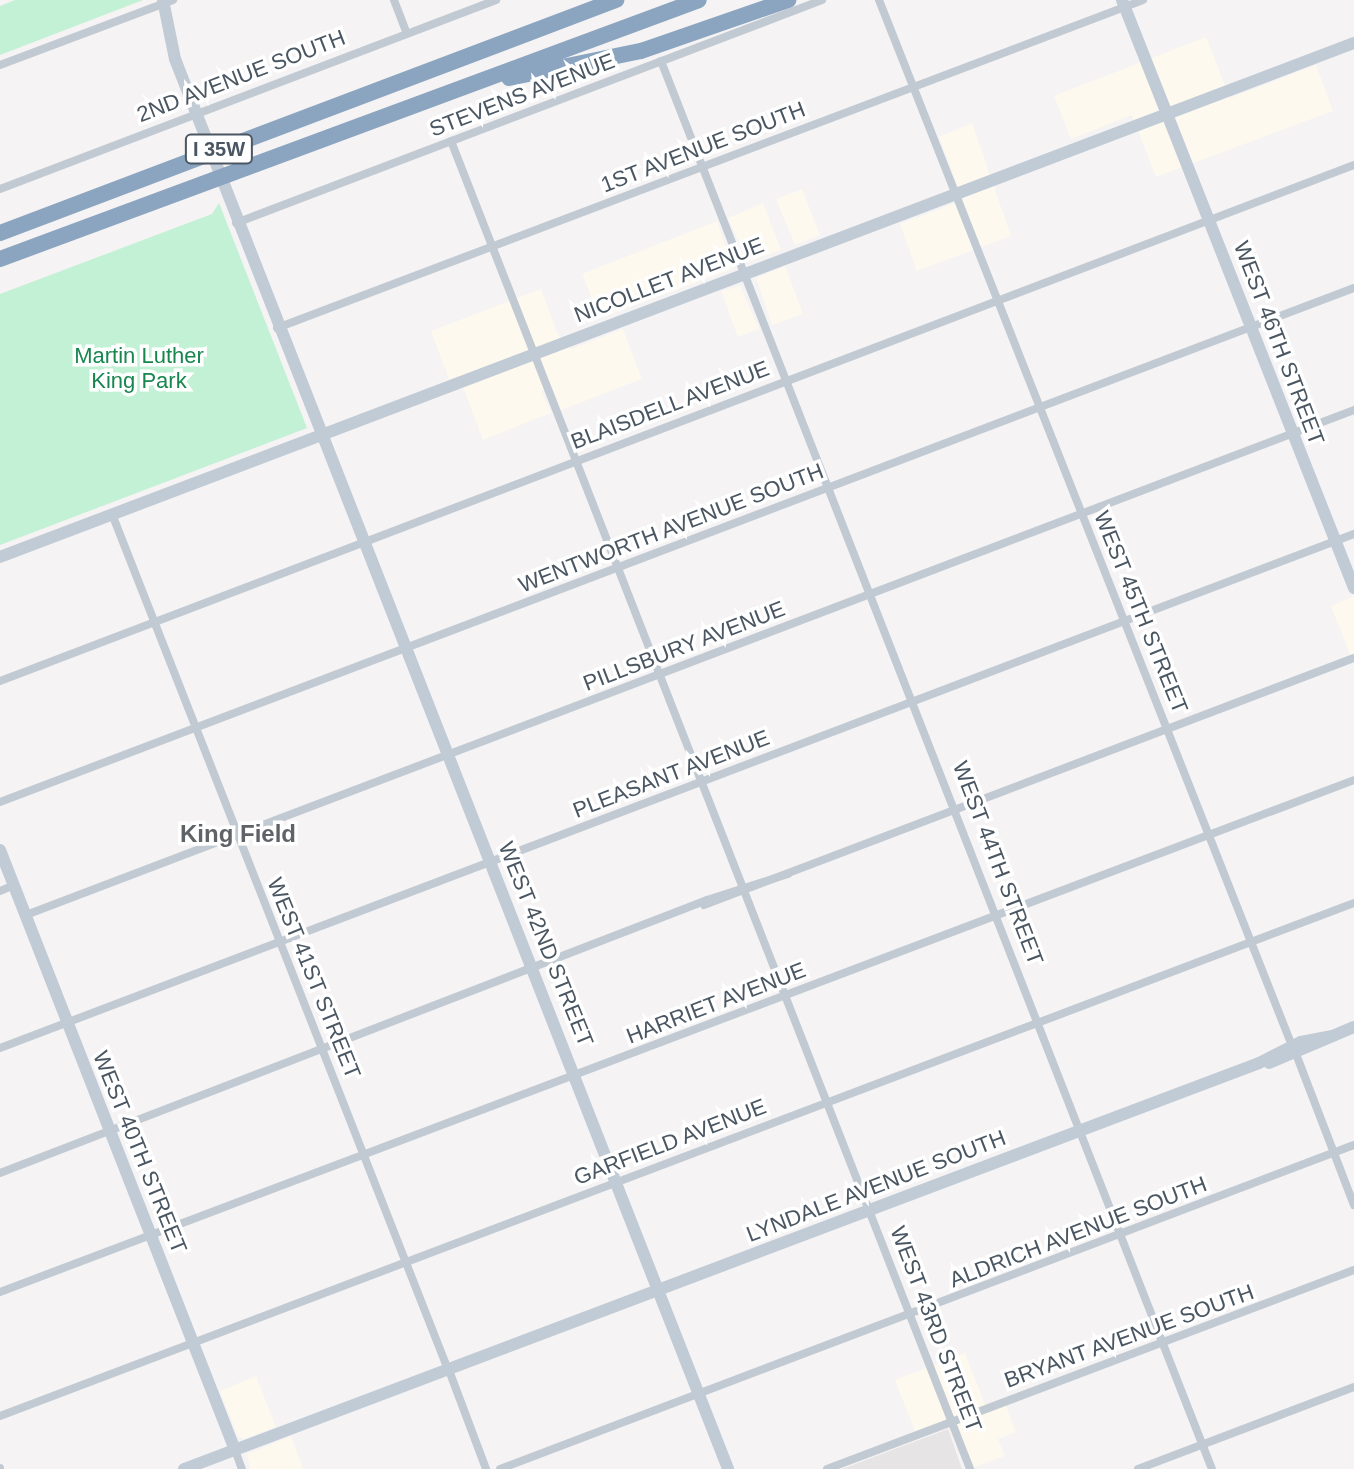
<!DOCTYPE html>
<html>
<head>
<meta charset="utf-8">
<style>
	body { margin:0 }
	#map { position:relative; width:1354px; height:1469px; overflow:hidden; background:#f5f3f3; font-family:Helvetica,sans-serif }
	div>[style] { position:absolute }
	[style*='--x'] { left:calc(var(--x)*1px); top:calc(var(--y)*1px); width:calc(var(--w)*1px); rotate:calc(var(--a)*1deg) }
	.commercial>* { inset:0; background:#fdf9ef }
	.education>* { inset:0; background:#e6e4e5 }
	.green>* { inset:0; background:#c3f1d5 }
	.street>* { height:8px; margin:-4px; padding:0 4px; transform-origin:4px; border-radius:4px; background:#c1cad2 }
	.secondary>* { height:12px; margin:-6px; padding:0 6px; transform-origin:6px; border-radius:6px; background:#c1cbd6 }
	.highway>* { height:16px; margin:-8px; padding:0 8px; transform-origin:8px; border-radius:8px; background:#8ba5c1 }
	span { translate:-50% -50%; white-space:nowrap; text-align:center; line-height:1.15; -webkit-text-stroke:7px #fff; paint-order:stroke }
	.shield-label span { padding:2px 6px; background:#fff; border:2px solid; border-radius:6px; -webkit-text-stroke-width:0 }
	.shield-label { font-size:20px; color:#4a5661; font-weight:700 }
	.street-label { font-size:22px; color:#4a5661 }
	.park-label { font-size:22px; color:#17864f }
	.neighbourhood-label { font-size:24px; color:#5f6368; font-weight:700 }
</style>
</head>
<body>
<div id="map">
	<div class="commercial">
		<i style="clip-path:polygon(1206px 37px,1230px 98px,1316px 65px,1333px 111px,1156px 177px,1132px 115px,1071px 139px,1054px 96px)"></i>
		<i style="clip-path:polygon(972px 123px,1011px 236px,917px 271px,900px 224px,963px 200px,939px 137px)"></i>
		<i style="clip-path:polygon(802px 189px,820px 235px,795px 245px,776px 199px)"></i>
		<i style="clip-path:polygon(763px 203px,781px 250px,748px 262px,728px 218px)"></i>
		<i style="clip-path:polygon(717px 221px,733px 269px,600px 318px,582px 274px)"></i>
		<i style="clip-path:polygon(785px 266px,803px 314px,772px 325px,756px 278px)"></i>
		<i style="clip-path:polygon(740px 286px,759px 329px,738px 337px,721px 291px)"></i>
		<i style="clip-path:polygon(541px 289px,557px 333px,571px 349px,623px 329px,642px 379px,561px 410px,552px 386px,541px 391px,551px 413px,483px 440px,459px 376px,449px 379px,431px 331px)"></i>
		<i style="clip-path:polygon(1354px 596px,1354px 665px,1331px 606px)"></i>
		<i style="clip-path:polygon(965px 1353px,988px 1412px,1006px 1406px,1016px 1432px,998px 1439px,1005px 1456px,974px 1467px,953px 1418px,915px 1431px,895px 1380px)"></i>
		<i style="clip-path:polygon(256px 1376px,276px 1427px,244px 1439px,238px 1436px,220px 1391px)"></i>
		<i style="clip-path:polygon(291px 1436px,303px 1469px,250px 1469px,247px 1454px)"></i>
	</div>
	<div class="education">
		<i style="clip-path:polygon(948px 1429px,962px 1469px,842px 1469px)"></i>
	</div>
	<div class="green">
		<i style="clip-path:polygon(15px 0,143px 0,0 55px,0 6px)"></i>
		<i style="clip-path:polygon(219px 203px,307px 428px,0 545px,0 294px,212px 214px)"></i>
	</div>
	<div class="street">
		<i style="--x:394;--y:0;--w:36;--a:69"></i>
		<i style="--x:879;--y:0;--w:1125;--a:68.45"></i>
		<i style="--x:661;--y:61;--w:1512;--a:68.63"></i>
		<i style="--x:0;--y:65;--w:185;--a:-20.6"></i>
		<i style="--x:451;--y:141;--w:1426;--a:68.65"></i>
		<i style="--x:0;--y:189;--w:531;--a:-20.86"></i>
		<i style="--x:236;--y:223;--w:627;--a:-20.83"></i>
		<i style="--x:277;--y:328;--w:926;--a:-20.74"></i>
		<i style="--x:112;--y:514;--w:916;--a:68.56"></i>
		<i style="--x:0;--y:681;--w:1449;--a:-20.86"></i>
		<i style="--x:0;--y:802;--w:1448;--a:-20.79"></i>
		<i style="--x:0;--y:891;--w:15;--a:-23"></i>
		<i style="--x:704;--y:905;--w:695;--a:-20.81"></i>
		<i style="--x:26;--y:915;--w:1421;--a:-20.82"></i>
		<i style="--x:0;--y:1048;--w:1448;--a:-20.79"></i>
		<i style="--x:1296;--y:1054;--w:162;--a:69"></i>
		<i style="--x:0;--y:1173;--w:758;--a:-21.11"></i>
		<i style="--x:707;--y:900;--w:85;--a:-17.8"></i>
		<i style="--x:0;--y:1292;--w:1448;--a:-20.71"></i>
		<i style="--x:450;--y:1373;--w:103;--a:69.4"></i>
		<i style="--x:0;--y:1416;--w:1448;--a:-20.75"></i>
		<i style="--x:235;--y:1450;--w:20;--a:70"></i>
		<i style="--x:0;--y:1468;--w:1;--a:90"></i>
		<i style="--x:500;--y:1469;--w:913;--a:-20.78"></i>
		<i style="--x:827;--y:1469;--w:563;--a:-20.69"></i>
		<i style="--x:1138;--y:1469;--w:231;--a:-20.8"></i>
	</div>
	<div class="secondary">
		<i style="--x:163;--y:0;--w:60;--a:78.5"></i>
		<i style="--x:175;--y:59;--w:1515;--a:68.58"></i>
		<i style="--x:1122;--y:0;--w:632;--a:68.47"></i>
		<i style="--x:0;--y:557;--w:1448;--a:-20.79"></i>
		<i style="--x:0;--y:850;--w:644;--a:68.61"></i>
		<i style="--x:1269;--y:1063;--w:92;--a:-23"></i>
		<i style="--x:184;--y:1469;--w:1149;--a:-20.69"></i>
		<i style="--x:1259;--y:1063;--w:47;--a:-26.6"></i>
		<i style="--x:1301;--y:1042;--w:32;--a:-11"></i>
	</div>
	<div class="highway">
		<i style="--x:509;--y:78;--w:135;--a:-11.6"></i>
		<i style="--x:641;--y:51;--w:156;--a:-19.1"></i>
		<i style="--x:0;--y:233;--w:659;--a:-20.72"></i>
		<i style="--x:0;--y:259;--w:745;--a:-20.33"></i>
	</div>
	<div class="shield-label">
		<span style="left:219px;top:149px">I 35W</span>
	</div>
	<div class="street-label">
		<span style="left:241px;top:76px;rotate:-21deg">2ND AVENUE SOUTH</span>
		<span style="left:522px;top:95px;rotate:-21deg">STEVENS AVENUE</span>
		<span style="left:703px;top:147px;rotate:-21deg">1ST AVENUE SOUTH</span>
		<span style="left:669px;top:280px;rotate:-21deg">NICOLLET AVENUE</span>
		<span style="left:1279px;top:343px;rotate:69deg">WEST 46TH STREET</span>
		<span style="left:670px;top:405px;rotate:-21deg">BLAISDELL AVENUE</span>
		<span style="left:671px;top:528px;rotate:-21deg">WENTWORTH AVENUE SOUTH</span>
		<span style="left:1141px;top:612px;rotate:68deg">WEST 45TH STREET</span>
		<span style="left:684px;top:646px;rotate:-21deg">PILLSBURY AVENUE</span>
		<span style="left:671px;top:774px;rotate:-21deg">PLEASANT AVENUE</span>
		<span style="left:998px;top:863px;rotate:69deg">WEST 44TH STREET</span>
		<span style="left:546px;top:944px;rotate:68deg">WEST 42ND STREET</span>
		<span style="left:314px;top:978px;rotate:68deg">WEST 41ST STREET</span>
		<span style="left:716px;top:1003px;rotate:-21deg">HARRIET AVENUE</span>
		<span style="left:670px;top:1142px;rotate:-21deg">GARFIELD AVENUE</span>
		<span style="left:140px;top:1152px;rotate:68deg">WEST 40TH STREET</span>
		<span style="left:876px;top:1186px;rotate:-21deg">LYNDALE AVENUE SOUTH</span>
		<span style="left:1078px;top:1232px;rotate:-21deg">ALDRICH AVENUE SOUTH</span>
		<span style="left:936px;top:1329px;rotate:69deg">WEST 43RD STREET</span>
		<span style="left:1129px;top:1336px;rotate:-20deg">BRYANT AVENUE SOUTH</span>
	</div>
	<div class="park-label">
		<span style="left:139px;top:368px">Martin Luther<br>King Park</span>
	</div>
	<div class="neighbourhood-label">
		<span style="left:238px;top:834px">King Field</span>
	</div>
</div>
</body>
</html>
